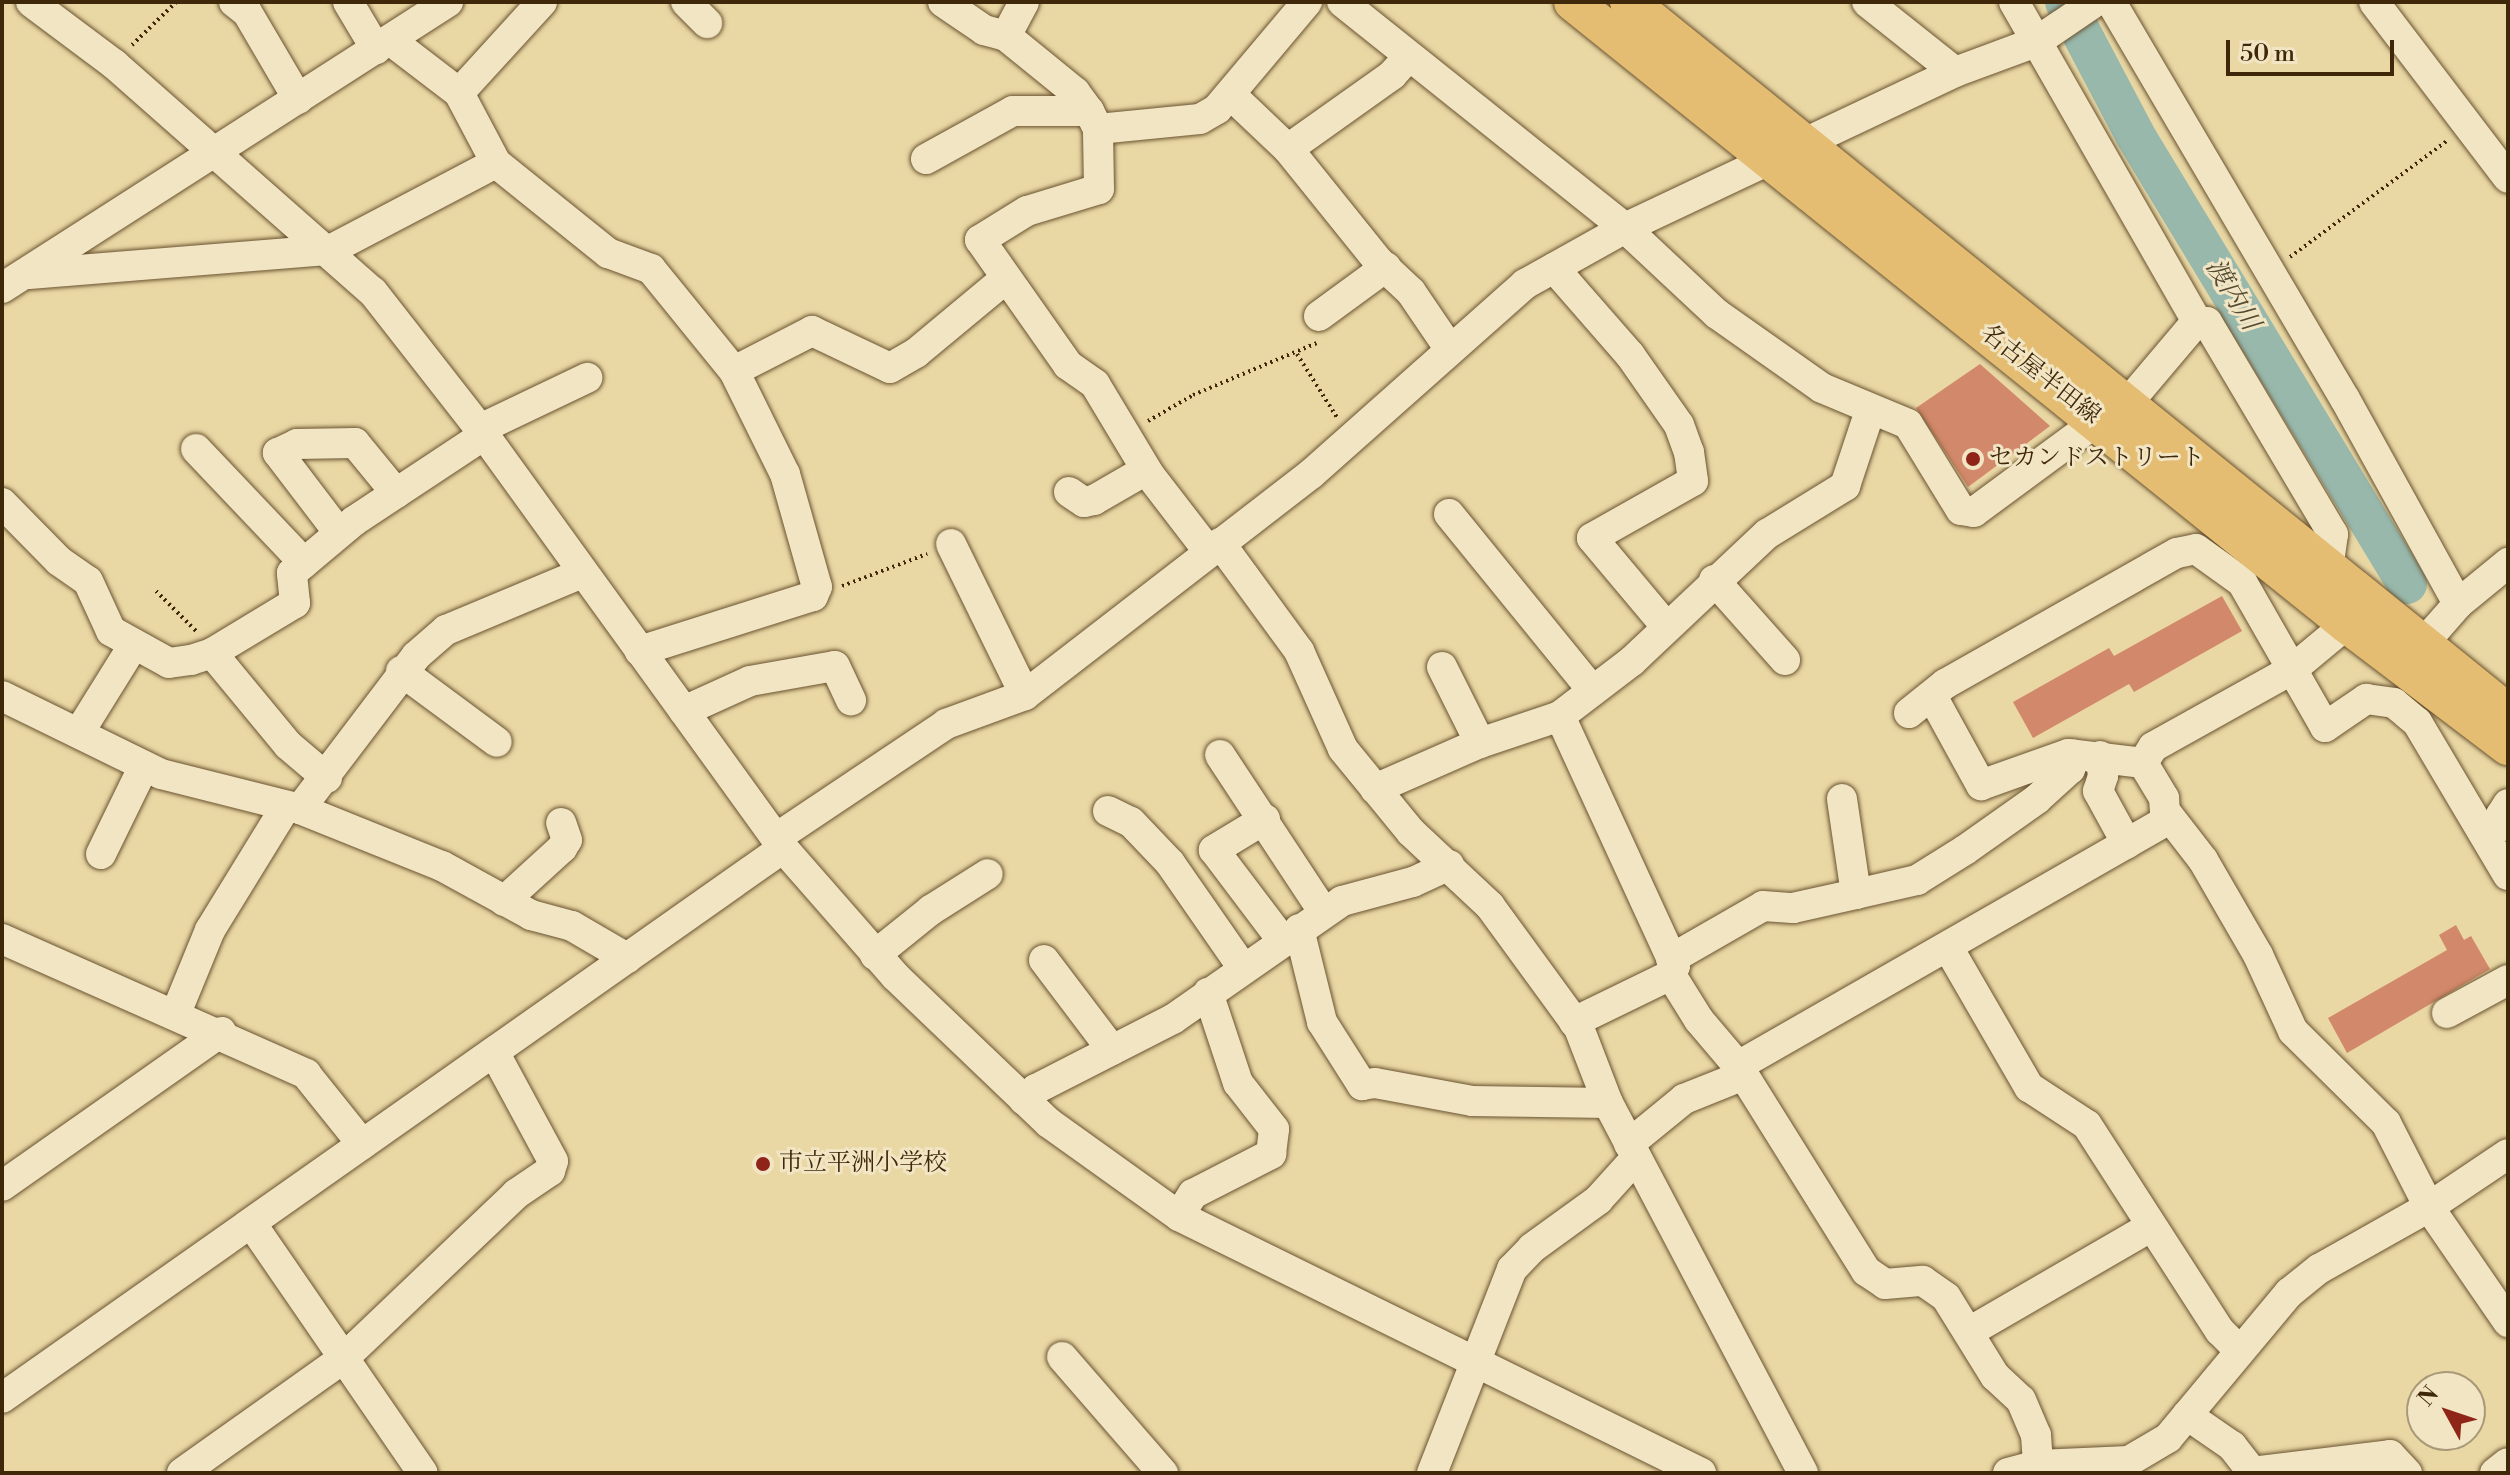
<!DOCTYPE html>
<html>
<head>
<meta charset="utf-8">
<style>
	body { margin:0 }
	#map { position:relative; width:2510px; height:1475px; overflow:hidden; background:#e9d7a4; font-family:"Libre Bodoni","Noto Serif JP",serif }
	div>[style] { position:absolute }
	[style*='--x'] { left:calc(var(--x)*1px); top:calc(var(--y)*1px); width:calc(var(--w)*1px); rotate:calc(var(--a)*1deg) }
	.river>* { height:40px; margin:-20px; padding:0 20px; transform-origin:20px; border-radius:20px; background:#98b8ac }
	.building>* { inset:0; background:#d2886a }
	.path>* { height:4px; margin-top:-2px; transform-origin:0; background:repeating-linear-gradient(90deg,#3f2709 0 2px,transparent 0 6px) }
	.roads { filter:drop-shadow(0 0 2px #6a5330) drop-shadow(0 0 2px #6a5330) }
	.minor>* { height:30px; margin:-15px; padding:0 15px; transform-origin:15px; border-radius:15px; background:#f1e5c4 }
	.major>* { height:38px; margin:-19px; padding:0 19px; transform-origin:19px; border-radius:19px; background:#e4bc72 }
	.dots>* { width:22px; height:22px; translate:-50% -50%; box-sizing:border-box; border:4px solid #f1e5c4; border-radius:50% }
	span { translate:-50% -50%; white-space:nowrap; text-align:center; line-height:1.15; -webkit-text-stroke:6px #f1e5c4; paint-order:stroke }
	.street-label { font-size:24px; color:#3f2709 }
	.poi-label { font-size:24px; color:#3f2709 }
	.left { translate:0 -50%; text-align:left }
	.water-label { font-size:26px; color:#554b32; font-style:italic }
	.frame { position:absolute; inset:0; border:4px solid #3f2709; pointer-events:none }
	.north { position:absolute; left:2406px; top:1371px; width:80px; height:80px; box-sizing:border-box; background:#f1e5c4; border:2px solid #aa9979; border-radius:50%; rotate:310deg; font-size:22px; font-weight:700; line-height:32px; text-align:center; color:#3f2709 }
	.north::after { content:''; display:block; margin:auto; width:28px; height:36px; background:#8f2418; clip-path:polygon(50% 0,100% 100%,50% 72%,0 100%) }
	.scale { position:absolute; left:2226px; top:40px; width:168px; height:36px; box-sizing:border-box; border:4px solid #3f2709; border-top:0; padding-left:10px; font-size:24px; line-height:28px; white-space:nowrap; color:#3f2709; -webkit-text-stroke:6px #f1e5c4; paint-order:stroke }
</style>
</head>
<body>
<div id="map">
	<div class="river">
		<i style="--x:2065;--y:2;--w:150;--a:62.2"></i>
		<i style="--x:2135;--y:135;--w:525;--a:58.79"></i>
	</div>
	<div class="building">
		<i style="clip-path:polygon(1980px 364px,2050px 426px,1968px 487px,1916px 408px)"></i>
		<i style="clip-path:polygon(2222px 596px,2242px 631px,2134px 692px,2129px 684px,2033px 738px,2013px 702px,2109px 648px,2114px 656px)"></i>
		<i style="clip-path:polygon(2456px 925px,2464px 940px,2471px 936px,2490px 969px,2347px 1053px,2328px 1018px,2447px 950px,2439px 935px)"></i>
	</div>
	<div class="path">
		<i style="--x:132;--y:45;--w:62;--a:-44.3"></i>
		<i style="--x:2290;--y:257;--w:195;--a:-36.5"></i>
		<i style="--x:1297;--y:354;--w:77;--a:57.8"></i>
		<i style="--x:1148;--y:421;--w:52;--a:-30"></i>
		<i style="--x:1193;--y:395;--w:134;--a:-22.8"></i>
		<i style="--x:842;--y:586;--w:91;--a:-20.6"></i>
		<i style="--x:156;--y:591;--w:58;--a:45"></i>
	</div>
	<div class="roads">
		<div class="minor">
			<i style="--x:31;--y:2;--w:104;--a:36.8"></i>
			<i style="--x:114;--y:64;--w:345;--a:41.4"></i>
			<i style="--x:373;--y:292;--w:174;--a:52"></i>
			<i style="--x:480;--y:429;--w:517;--a:54.13"></i>
			<i style="--x:783;--y:848;--w:170;--a:48.8"></i>
			<i style="--x:895;--y:976;--w:213;--a:43.7"></i>
			<i style="--x:1049;--y:1123;--w:160;--a:35.6"></i>
			<i style="--x:1179;--y:1216;--w:582;--a:26.21"></i>
			<i style="--x:234;--y:2;--w:16;--a:38"></i>
			<i style="--x:247;--y:12;--w:101;--a:59.6"></i>
			<i style="--x:348;--y:2;--w:55;--a:59.2"></i>
			<i style="--x:686;--y:2;--w:30;--a:45"></i>
			<i style="--x:943;--y:2;--w:50;--a:34.3"></i>
			<i style="--x:984;--y:30;--w:23;--a:15"></i>
			<i style="--x:1006;--y:36;--w:38;--a:-62"></i>
			<i style="--x:1342;--y:2;--w:362;--a:38.6"></i>
			<i style="--x:1625;--y:228;--w:126;--a:43.1"></i>
			<i style="--x:1717;--y:314;--w:128;--a:35.2"></i>
			<i style="--x:1822;--y:388;--w:93;--a:22.7"></i>
			<i style="--x:1908;--y:424;--w:101;--a:58.4"></i>
			<i style="--x:1961;--y:510;--w:13;--a:9"></i>
			<i style="--x:1974;--y:512;--w:155;--a:-36.4"></i>
			<i style="--x:1867;--y:2;--w:112;--a:38.5"></i>
			<i style="--x:2014;--y:2;--w:368;--a:60.2"></i>
			<i style="--x:2197;--y:321;--w:10;--a:6"></i>
			<i style="--x:2207;--y:322;--w:247;--a:59.3"></i>
			<i style="--x:2333;--y:534;--w:34;--a:98"></i>
			<i style="--x:2111;--y:2;--w:461;--a:59.5"></i>
			<i style="--x:2345;--y:399;--w:234;--a:61.1"></i>
			<i style="--x:2374;--y:2;--w:221;--a:52.7"></i>
			<i style="--x:1006;--y:36;--w:89;--a:39.1"></i>
			<i style="--x:1075;--y:92;--w:24;--a:54"></i>
			<i style="--x:390;--y:40;--w:87;--a:37.5"></i>
			<i style="--x:459;--y:93;--w:79;--a:62.1"></i>
			<i style="--x:496;--y:163;--w:144;--a:38.8"></i>
			<i style="--x:608;--y:253;--w:46;--a:20.4"></i>
			<i style="--x:651;--y:269;--w:132;--a:50.9"></i>
			<i style="--x:734;--y:371;--w:115;--a:63.7"></i>
			<i style="--x:785;--y:474;--w:117;--a:74.2"></i>
			<i style="--x:817;--y:587;--w:10;--a:114"></i>
			<i style="--x:813;--y:596;--w:182;--a:162.4"></i>
			<i style="--x:459;--y:93;--w:123;--a:-47.6"></i>
			<i style="--x:1231;--y:95;--w:79;--a:43.5"></i>
			<i style="--x:1288;--y:149;--w:144;--a:51.2"></i>
			<i style="--x:1378;--y:261;--w:45;--a:43.2"></i>
			<i style="--x:1411;--y:292;--w:68;--a:55.8"></i>
			<i style="--x:1288;--y:149;--w:128;--a:-35.4"></i>
			<i style="--x:1392;--y:75;--w:25;--a:-48"></i>
			<i style="--x:926;--y:159;--w:99;--a:-28.9"></i>
			<i style="--x:1013;--y:111;--w:76;--a:0"></i>
			<i style="--x:1089;--y:111;--w:20;--a:63"></i>
			<i style="--x:1554;--y:268;--w:116;--a:48.9"></i>
			<i style="--x:1630;--y:355;--w:85;--a:55"></i>
			<i style="--x:1679;--y:425;--w:29;--a:70"></i>
			<i style="--x:1689;--y:452;--w:29;--a:82"></i>
			<i style="--x:1693;--y:481;--w:116;--a:150.6"></i>
			<i style="--x:1592;--y:538;--w:114;--a:50"></i>
			<i style="--x:29;--y:274;--w:302;--a:-4.6"></i>
			<i style="--x:330;--y:250;--w:187;--a:-27.7"></i>
			<i style="--x:2;--y:288;--w:530;--a:-32.67"></i>
			<i style="--x:1319;--y:316;--w:83;--a:-36.2"></i>
			<i style="--x:734;--y:371;--w:88;--a:-27.1"></i>
			<i style="--x:812;--y:331;--w:86;--a:25.4"></i>
			<i style="--x:890;--y:368;--w:30;--a:-30"></i>
			<i style="--x:916;--y:353;--w:116;--a:-39.7"></i>
			<i style="--x:2126;--y:405;--w:110;--a:-49.8"></i>
			<i style="--x:480;--y:429;--w:119;--a:-25.5"></i>
			<i style="--x:196;--y:449;--w:157;--a:46.5"></i>
			<i style="--x:1069;--y:492;--w:18;--a:34"></i>
			<i style="--x:1084;--y:502;--w:10;--a:-11"></i>
			<i style="--x:1094;--y:500;--w:60;--a:-30"></i>
			<i style="--x:2;--y:503;--w:81;--a:45.5"></i>
			<i style="--x:59;--y:561;--w:35;--a:35"></i>
			<i style="--x:88;--y:581;--w:55;--a:65.3"></i>
			<i style="--x:111;--y:631;--w:66;--a:28.9"></i>
			<i style="--x:169;--y:663;--w:22;--a:-8"></i>
			<i style="--x:191;--y:660;--w:22;--a:-18"></i>
			<i style="--x:212;--y:653;--w:97;--a:-31.1"></i>
			<i style="--x:295;--y:603;--w:30;--a:-96"></i>
			<i style="--x:292;--y:573;--w:81;--a:-40"></i>
			<i style="--x:354;--y:521;--w:156;--a:-33.5"></i>
			<i style="--x:1449;--y:514;--w:227;--a:50.9"></i>
			<i style="--x:339;--y:533;--w:101;--a:-127.3"></i>
			<i style="--x:278;--y:453;--w:21;--a:-25"></i>
			<i style="--x:297;--y:444;--w:58;--a:-1"></i>
			<i style="--x:355;--y:443;--w:65;--a:50.6"></i>
			<i style="--x:1220;--y:543;--w:134;--a:53.8"></i>
			<i style="--x:1299;--y:651;--w:107;--a:65.8"></i>
			<i style="--x:1343;--y:749;--w:107;--a:50.7"></i>
			<i style="--x:1411;--y:832;--w:108;--a:43.1"></i>
			<i style="--x:1490;--y:906;--w:151;--a:53.9"></i>
			<i style="--x:1579;--y:1028;--w:80;--a:68.9"></i>
			<i style="--x:1608;--y:1103;--w:418;--a:62.2"></i>
			<i style="--x:951;--y:544;--w:168;--a:63.9"></i>
			<i style="--x:1209;--y:552;--w:98;--a:-127.6"></i>
			<i style="--x:1149;--y:474;--w:105;--a:-121"></i>
			<i style="--x:1095;--y:384;--w:33;--a:-145"></i>
			<i style="--x:1068;--y:365;--w:153;--a:-125.1"></i>
			<i style="--x:980;--y:240;--w:55;--a:-31.7"></i>
			<i style="--x:1027;--y:211;--w:75;--a:-17"></i>
			<i style="--x:1099;--y:189;--w:60;--a:-91"></i>
			<i style="--x:1098;--y:129;--w:102;--a:-5.6"></i>
			<i style="--x:1200;--y:119;--w:20;--a:-30"></i>
			<i style="--x:1217;--y:109;--w:140;--a:-49.9"></i>
			<i style="--x:1714;--y:580;--w:107;--a:48.4"></i>
			<i style="--x:2347;--y:624;--w:70;--a:140.2"></i>
			<i style="--x:2293;--y:669;--w:160;--a:150.9"></i>
			<i style="--x:2153;--y:747;--w:19;--a:122"></i>
			<i style="--x:2143;--y:763;--w:41;--a:59"></i>
			<i style="--x:2164;--y:798;--w:13;--a:86"></i>
			<i style="--x:2165;--y:811;--w:62;--a:52.2"></i>
			<i style="--x:2203;--y:860;--w:110;--a:59.9"></i>
			<i style="--x:2258;--y:955;--w:84;--a:65.3"></i>
			<i style="--x:2293;--y:1031;--w:131;--a:44.7"></i>
			<i style="--x:2386;--y:1123;--w:94;--a:62.9"></i>
			<i style="--x:2429;--y:1207;--w:140;--a:55.5"></i>
			<i style="--x:2423;--y:644;--w:53;--a:-48.8"></i>
			<i style="--x:2458;--y:604;--w:65;--a:-39.4"></i>
			<i style="--x:212;--y:653;--w:119;--a:50.4"></i>
			<i style="--x:288;--y:745;--w:51;--a:40.2"></i>
			<i style="--x:1442;--y:667;--w:85;--a:63.4"></i>
			<i style="--x:401;--y:671;--w:119;--a:36.5"></i>
			<i style="--x:2;--y:696;--w:177;--a:26.1"></i>
			<i style="--x:161;--y:774;--w:143;--a:14.1"></i>
			<i style="--x:300;--y:809;--w:153;--a:21.9"></i>
			<i style="--x:442;--y:866;--w:102;--a:28.8"></i>
			<i style="--x:531;--y:915;--w:42;--a:15"></i>
			<i style="--x:572;--y:926;--w:64;--a:30.2"></i>
			<i style="--x:1932;--y:696;--w:102;--a:61.2"></i>
			<i style="--x:1981;--y:785;--w:92;--a:-19.6"></i>
			<i style="--x:2068;--y:754;--w:76;--a:6.8"></i>
			<i style="--x:684;--y:711;--w:72;--a:-24.4"></i>
			<i style="--x:750;--y:681;--w:86;--a:-10"></i>
			<i style="--x:835;--y:666;--w:38;--a:65"></i>
			<i style="--x:1909;--y:713;--w:46;--a:-38.9"></i>
			<i style="--x:1945;--y:684;--w:266;--a:-29.5"></i>
			<i style="--x:2177;--y:553;--w:19;--a:-12"></i>
			<i style="--x:2196;--y:549;--w:57;--a:35.7"></i>
			<i style="--x:2242;--y:582;--w:167;--a:60.2"></i>
			<i style="--x:2325;--y:727;--w:50;--a:-34.3"></i>
			<i style="--x:2366;--y:699;--w:28;--a:8"></i>
			<i style="--x:2394;--y:703;--w:30;--a:40"></i>
			<i style="--x:2417;--y:722;--w:178;--a:59.3"></i>
			<i style="--x:1560;--y:716;--w:275;--a:65.3"></i>
			<i style="--x:1675;--y:966;--w:10;--a:114"></i>
			<i style="--x:1671;--y:975;--w:53;--a:58.1"></i>
			<i style="--x:1699;--y:1020;--w:60;--a:49.7"></i>
			<i style="--x:1738;--y:1066;--w:242;--a:58"></i>
			<i style="--x:1866;--y:1271;--w:23;--a:34"></i>
			<i style="--x:1885;--y:1284;--w:38;--a:-5"></i>
			<i style="--x:1923;--y:1281;--w:28;--a:35"></i>
			<i style="--x:1946;--y:1297;--w:93;--a:58.2"></i>
			<i style="--x:1995;--y:1376;--w:35;--a:43"></i>
			<i style="--x:2021;--y:1400;--w:38;--a:67"></i>
			<i style="--x:2036;--y:1435;--w:30;--a:86"></i>
			<i style="--x:80;--y:731;--w:100;--a:-58.1"></i>
			<i style="--x:1220;--y:755;--w:189;--a:56.6"></i>
			<i style="--x:2100;--y:756;--w:20;--a:81"></i>
			<i style="--x:2103;--y:776;--w:16;--a:108"></i>
			<i style="--x:2098;--y:791;--w:60;--a:61.3"></i>
			<i style="--x:1375;--y:789;--w:115;--a:-23.7"></i>
			<i style="--x:1480;--y:743;--w:84;--a:-18.6"></i>
			<i style="--x:1560;--y:716;--w:91;--a:-37.4"></i>
			<i style="--x:1632;--y:661;--w:185;--a:-43.3"></i>
			<i style="--x:1767;--y:534;--w:92;--a:-31.6"></i>
			<i style="--x:1845;--y:486;--w:79;--a:-71.6"></i>
			<i style="--x:2508;--y:804;--w:13;--a:122"></i>
			<i style="--x:2501;--y:815;--w:13;--a:58"></i>
			<i style="--x:300;--y:809;--w:192;--a:-52.8"></i>
			<i style="--x:416;--y:656;--w:40;--a:-41"></i>
			<i style="--x:446;--y:630;--w:147;--a:-22.7"></i>
			<i style="--x:1108;--y:811;--w:25;--a:26"></i>
			<i style="--x:1131;--y:822;--w:57;--a:46.4"></i>
			<i style="--x:1170;--y:863;--w:128;--a:55.2"></i>
			<i style="--x:1265;--y:819;--w:60;--a:148.7"></i>
			<i style="--x:1214;--y:850;--w:113;--a:52.9"></i>
			<i style="--x:776;--y:838;--w:205;--a:-33.8"></i>
			<i style="--x:946;--y:724;--w:84;--a:-20.2"></i>
			<i style="--x:1025;--y:695;--w:361;--a:-37.7"></i>
			<i style="--x:1311;--y:474;--w:286;--a:-41.6"></i>
			<i style="--x:1525;--y:284;--w:115;--a:-29.2"></i>
			<i style="--x:1625;--y:228;--w:365;--a:-25.3"></i>
			<i style="--x:1955;--y:72;--w:86;--a:-20.3"></i>
			<i style="--x:2036;--y:42;--w:71;--a:-34.1"></i>
			<i style="--x:101;--y:854;--w:98;--a:-64"></i>
			<i style="--x:1856;--y:894;--w:63;--a:-12.9"></i>
			<i style="--x:1917;--y:880;--w:57;--a:-32"></i>
			<i style="--x:1965;--y:850;--w:88;--a:-35.3"></i>
			<i style="--x:2037;--y:799;--w:45;--a:-42.3"></i>
			<i style="--x:2070;--y:769;--w:15;--a:-74"></i>
			<i style="--x:504;--y:901;--w:79;--a:-42.4"></i>
			<i style="--x:562;--y:848;--w:9;--a:-58"></i>
			<i style="--x:567;--y:840;--w:18;--a:-109"></i>
			<i style="--x:1299;--y:929;--w:96;--a:76.1"></i>
			<i style="--x:1322;--y:1022;--w:75;--a:57.6"></i>
			<i style="--x:1362;--y:1085;--w:13;--a:-9"></i>
			<i style="--x:1375;--y:1083;--w:99;--a:10.5"></i>
			<i style="--x:1472;--y:1101;--w:136;--a:0.8"></i>
			<i style="--x:2;--y:939;--w:333;--a:23.9"></i>
			<i style="--x:306;--y:1074;--w:90;--a:51.3"></i>
			<i style="--x:1949;--y:949;--w:160;--a:59.9"></i>
			<i style="--x:2029;--y:1087;--w:69;--a:33.2"></i>
			<i style="--x:2087;--y:1125;--w:245;--a:57.2"></i>
			<i style="--x:2220;--y:1331;--w:27;--a:45"></i>
			<i style="--x:875;--y:955;--w:72;--a:-38.8"></i>
			<i style="--x:931;--y:910;--w:67;--a:-32.3"></i>
			<i style="--x:1671;--y:959;--w:106;--a:-29.9"></i>
			<i style="--x:1763;--y:906;--w:30;--a:4"></i>
			<i style="--x:1793;--y:908;--w:65;--a:-12.5"></i>
			<i style="--x:1856;--y:894;--w:96;--a:-98.4"></i>
			<i style="--x:1044;--y:960;--w:113;--a:52.9"></i>
			<i style="--x:176;--y:1013;--w:90;--a:-67.7"></i>
			<i style="--x:210;--y:930;--w:143;--a:-58.4"></i>
			<i style="--x:2447;--y:1013;--w:69;--a:-28.4"></i>
			<i style="--x:1574;--y:1022;--w:108;--a:-25.9"></i>
			<i style="--x:1738;--y:1066;--w:498;--a:-29.8"></i>
			<i style="--x:1024;--y:1100;--w:16;--a:-43"></i>
			<i style="--x:1036;--y:1089;--w:154;--a:-27.1"></i>
			<i style="--x:1173;--y:1019;--w:206;--a:-34.9"></i>
			<i style="--x:1342;--y:901;--w:73;--a:-15"></i>
			<i style="--x:1413;--y:882;--w:40;--a:-25"></i>
			<i style="--x:1629;--y:1144;--w:71;--a:-39.3"></i>
			<i style="--x:1684;--y:1099;--w:65;--a:-21.8"></i>
			<i style="--x:2;--y:1186;--w:268;--a:-35.1"></i>
			<i style="--x:1179;--y:1216;--w:26;--a:-58"></i>
			<i style="--x:1193;--y:1194;--w:88;--a:-27.1"></i>
			<i style="--x:1271;--y:1154;--w:25;--a:-83"></i>
			<i style="--x:1274;--y:1129;--w:58;--a:-128"></i>
			<i style="--x:1238;--y:1083;--w:95;--a:-108.4"></i>
			<i style="--x:251;--y:1223;--w:303;--a:55.5"></i>
			<i style="--x:1969;--y:1332;--w:211;--a:-30.1"></i>
			<i style="--x:1062;--y:1357;--w:154;--a:49"></i>
			<i style="--x:2;--y:1398;--w:955;--a:-35.15"></i>
			<i style="--x:2187;--y:1415;--w:55;--a:34.6"></i>
			<i style="--x:2232;--y:1446;--w:33;--a:52"></i>
			<i style="--x:2252;--y:1472;--w:139;--a:-7"></i>
			<i style="--x:2390;--y:1455;--w:25;--a:47"></i>
			<i style="--x:182;--y:1473;--w:199;--a:-35.4"></i>
			<i style="--x:344;--y:1358;--w:238;--a:-43.6"></i>
			<i style="--x:516;--y:1194;--w:41;--a:-34.1"></i>
			<i style="--x:550;--y:1171;--w:10;--a:-73"></i>
			<i style="--x:553;--y:1161;--w:124;--a:-118.4"></i>
			<i style="--x:1432;--y:1473;--w:219;--a:-68.6"></i>
			<i style="--x:1512;--y:1269;--w:29;--a:-46"></i>
			<i style="--x:1532;--y:1248;--w:82;--a:-36"></i>
			<i style="--x:1598;--y:1200;--w:57;--a:-47.9"></i>
			<i style="--x:2008;--y:1473;--w:31;--a:-15"></i>
			<i style="--x:2038;--y:1465;--w:91;--a:-2.5"></i>
			<i style="--x:2129;--y:1461;--w:45;--a:-30.5"></i>
			<i style="--x:2168;--y:1438;--w:189;--a:-50.2"></i>
			<i style="--x:2289;--y:1293;--w:38;--a:-39"></i>
			<i style="--x:2319;--y:1269;--w:126;--a:-29.4"></i>
			<i style="--x:2429;--y:1207;--w:95;--a:-33.9"></i>
			<i style="--x:2495;--y:1473;--w:16;--a:-38"></i>
		</div>
		<div class="major">
			<i style="--x:1573;--y:2;--w:993;--a:38.79"></i>
			<i style="--x:2347;--y:624;--w:202;--a:37.2"></i>
			<i style="--x:1629;--y:2;--w:1131;--a:38.97"></i>
		</div>
	</div>
	<div class="dots">
		<i style="left:1973px;top:459px;background:#8f2418"></i>
		<i style="left:763px;top:1164px;background:#8f2418"></i>
	</div>
	<div class="street-label">
		<span style="left:2040px;top:375px;rotate:38deg">名古屋半田線</span>
	</div>
	<div class="poi-label">
		<span class="left" style="left:1989px;top:459px">セカンドストリート</span>
		<span class="left" style="left:779px;top:1164px">市立平洲小学校</span>
	</div>
	<div class="water-label">
		<span style="left:2232px;top:295px;rotate:59deg">渡内川</span>
	</div>
	<div class="frame"></div>
	<div class="north">N</div>
	<div class="scale">50 m</div>
</div>
</body>
</html>
